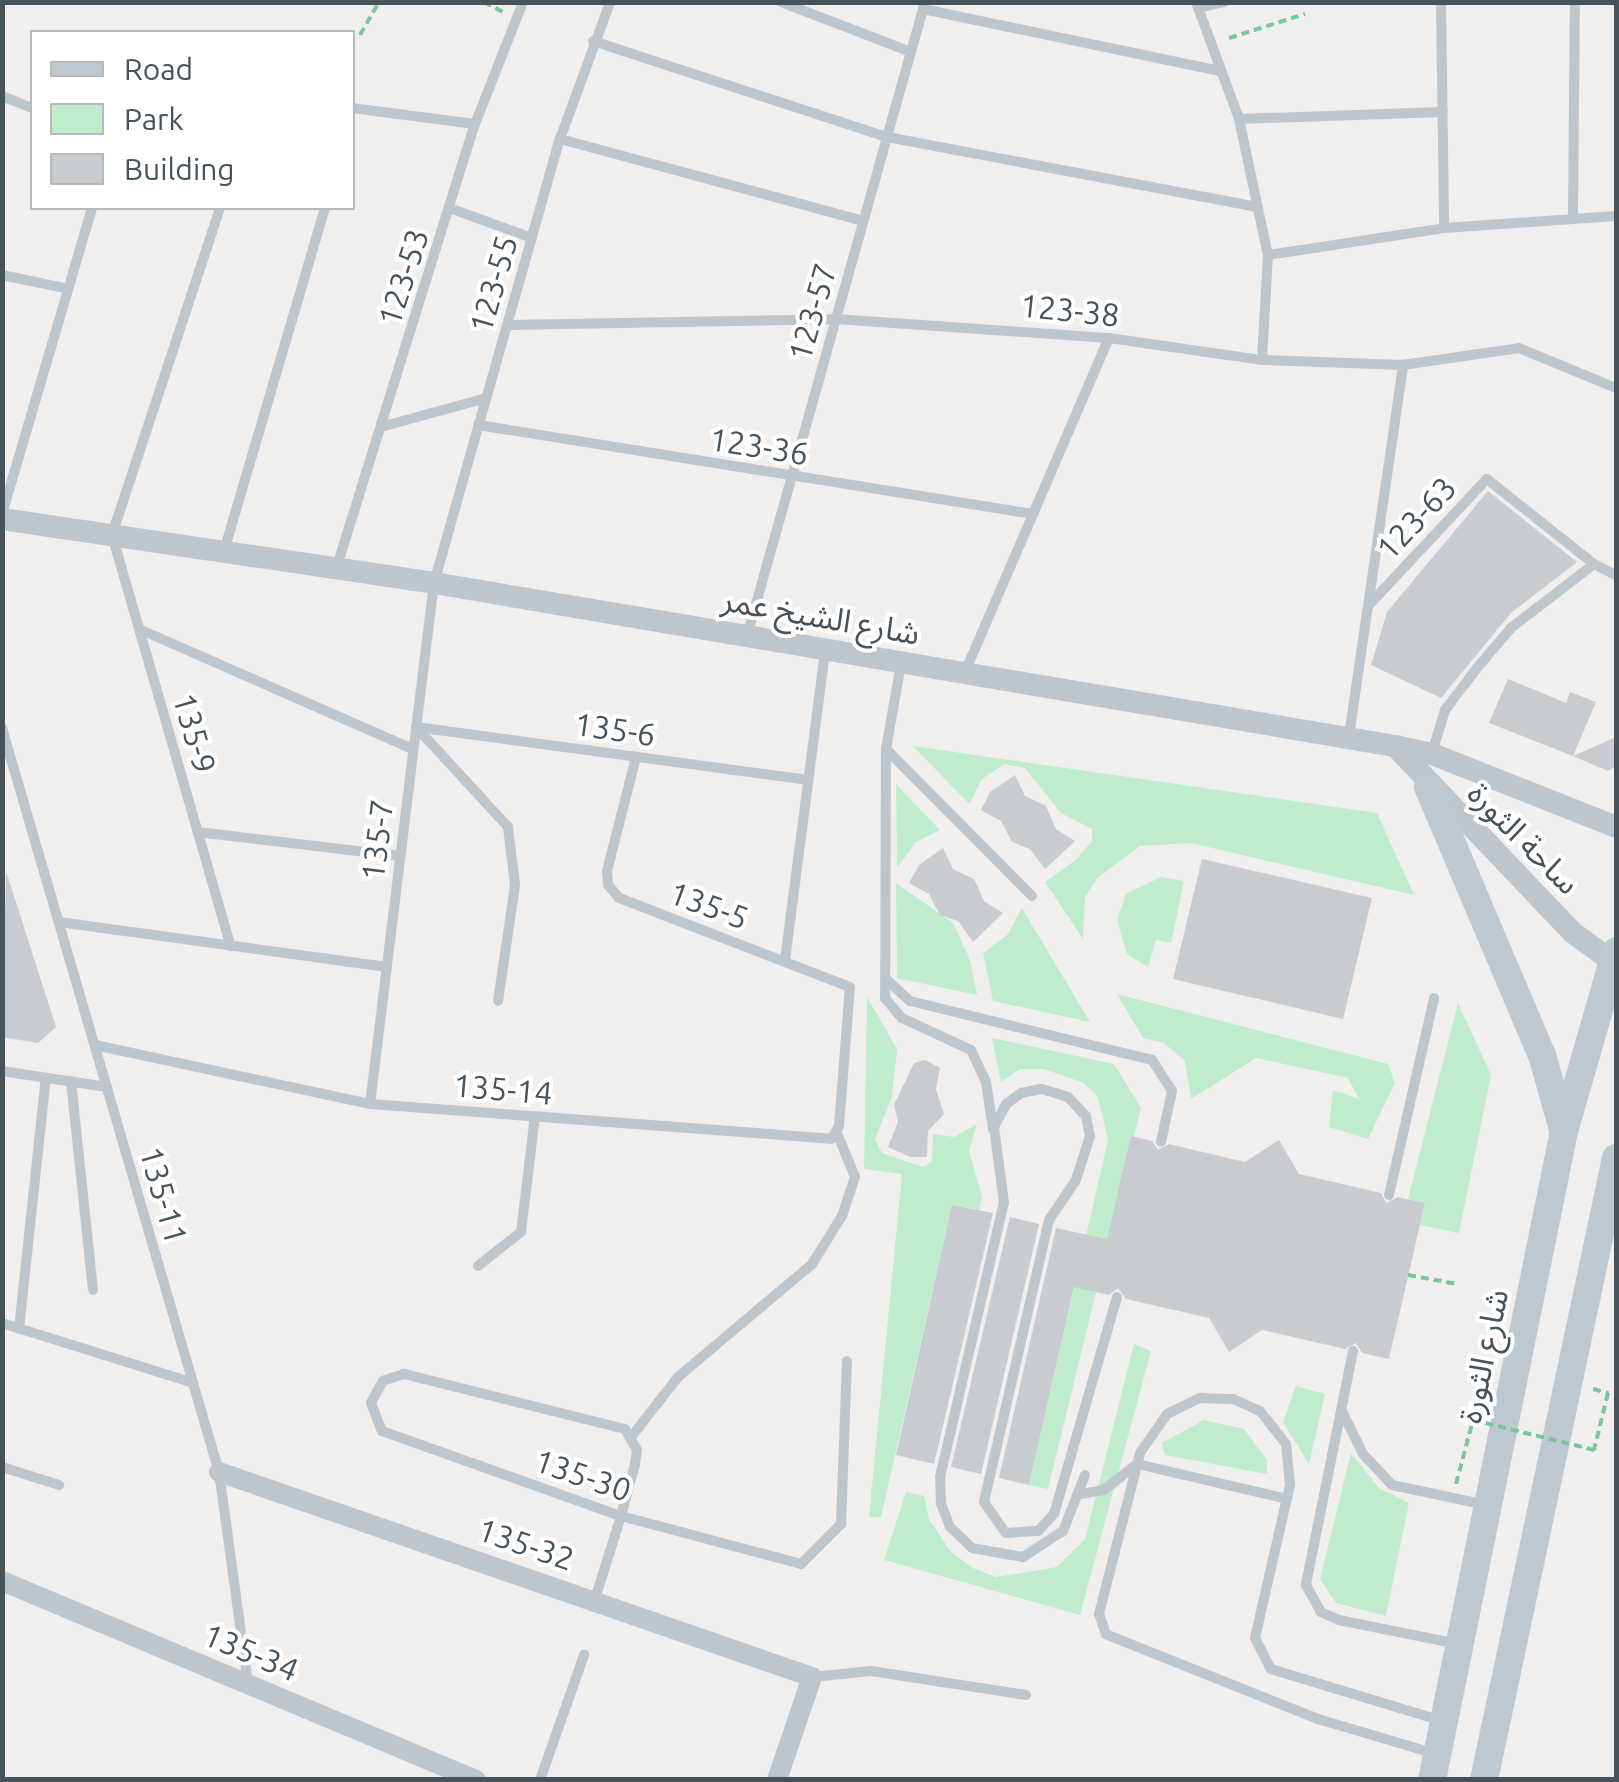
<!DOCTYPE html>
<html>
<head>
<meta charset="utf-8">
<style>
	body { margin:0 }
	#map { position:relative; width:1619px; height:1782px; overflow:hidden; background:#f1eeee; font-family:Ubuntu,"Noto Sans Arabic",sans-serif }
	div>[style] { position:absolute }
	[style*='--x'] { left:calc(var(--x)*1px); top:calc(var(--y)*1px); width:calc(var(--w)*1px); rotate:calc(var(--a)*1deg) }
	.green>* { inset:0; background:#bfeccd }
	.building>* { inset:0; background:#c8ccd0 }
	.path>* { height:4px; margin-top:-2px; transform-origin:0; background:repeating-linear-gradient(90deg,#79c89c 0 8px,transparent 0 13px) }
	.service>* { height:10px; margin:-5px; padding:0 5px; transform-origin:5px; border-radius:5px; background:#bdc6cc }
	.minor>* { height:20px; margin:-10px; padding:0 10px; transform-origin:10px; border-radius:10px; background:#bdc6cc }
	.tertiary>* { height:22px; margin:-11px; padding:0 11px; transform-origin:11px; border-radius:11px; background:#bdc6cc }
	.secondary>* { height:28px; margin:-14px; padding:0 14px; transform-origin:14px; border-radius:14px; background:#bdc8d1 }
	.path-bridge>* { height:4px; margin-top:-2px; transform-origin:0; background:repeating-linear-gradient(90deg,#79c89c 0 8px,transparent 0 13px) }
	span { translate:-50% -50%; white-space:nowrap; text-align:center; line-height:1.15; -webkit-text-stroke:8px #fff; paint-order:stroke }
	.street-label { font-size:32px; color:#47535a }
	.frame { position:absolute; inset:0; border:5px solid #47535a; pointer-events:none }
	.legend { position:absolute; left:30px; top:30px; width:325px; height:180px; box-sizing:border-box; background:#fff; border:2px solid #b5babd; margin:0; padding:12px 18px; list-style:none; font-size:30px; color:#47535a }
	.legend li { display:flex; align-items:center; gap:20px; height:50px }
	.legend b { width:50px; border:2px solid #b5babd }
</style>
</head>
<body>
<div id="map">
	<div class="green">
		<i style="clip-path:polygon(913px 746px,1377px 813px,1414px 895px,1191px 843px,1140px 846px,1098px 877px,1085px 897px,1083px 939px,1045px 882px,1077px 859px,1092px 841px,1092px 829px,1061px 813px,1025px 768px,1004px 764px,982px 779px,969px 804px)"></i>
		<i style="clip-path:polygon(896px 784px,940px 830px,916px 842px,897px 868px)"></i>
		<i style="clip-path:polygon(1161px 877px,1184px 881px,1171px 943px,1156px 940px,1148px 967px,1127px 954px,1117px 920px,1126px 894px)"></i>
		<i style="clip-path:polygon(896px 883px,953px 923px,970px 960px,977px 995px,897px 978px)"></i>
		<i style="clip-path:polygon(1022px 908px,1090px 1022px,993px 1001px,983px 953px,1007px 935px)"></i>
		<i style="clip-path:polygon(1117px 994px,1388px 1064px,1395px 1083px,1368px 1139px,1329px 1127px,1333px 1090px,1359px 1099px,1348px 1078px,1256px 1058px,1191px 1099px,1185px 1061px,1164px 1043px,1143px 1038px)"></i>
		<i style="clip-path:polygon(867px 997px,897px 1049px,892px 1097px,875px 1139px,882px 1153px,923px 1167px,932px 1161px,933px 1134px,954px 1137px,977px 1124px,969px 1151px,982px 1197px,979px 1210px,952px 1205px,881px 1517px,869px 1517px,902px 1174px,864px 1169px)"></i>
		<i style="clip-path:polygon(1458px 1003px,1491px 1075px,1459px 1233px,1420px 1225px,1425px 1203px,1408px 1199px)"></i>
		<i style="clip-path:polygon(992px 1038px,1114px 1064px,1141px 1108px,1048px 1489px,1029px 1485px,1108px 1140px,1098px 1097px,1084px 1083px,1044px 1069px,1020px 1069px,1001px 1082px)"></i>
		<i style="clip-path:polygon(1134px 1344px,1151px 1351px,1080px 1615px,884px 1560px,906px 1492px,924px 1496px,929px 1519px,951px 1552px,973px 1568px,996px 1577px,1057px 1567px,1085px 1539px)"></i>
		<i style="clip-path:polygon(1296px 1386px,1325px 1394px,1309px 1464px,1283px 1422px)"></i>
		<i style="clip-path:polygon(1204px 1420px,1244px 1429px,1267px 1460px,1267px 1474px,1165px 1455px,1162px 1443px)"></i>
		<i style="clip-path:polygon(1351px 1453px,1379px 1488px,1409px 1503px,1386px 1616px,1336px 1603px,1320px 1579px)"></i>
	</div>
	<div class="building">
		<i style="clip-path:polygon(1488px 491px,1577px 562px,1511px 613px,1441px 698px,1371px 665px,1387px 612px)"></i>
		<i style="clip-path:polygon(1508px 679px,1566px 703px,1570px 692px,1596px 702px,1573px 756px,1489px 723px)"></i>
		<i style="clip-path:polygon(1616px 737px,1616px 766px,1608px 771px,1573px 756px)"></i>
		<i style="clip-path:polygon(1015px 775px,1025px 796px,1046px 806px,1056px 829px,1075px 841px,1045px 869px,1030px 849px,1012px 842px,1001px 821px,981px 810px,990px 792px)"></i>
		<i style="clip-path:polygon(943px 848px,953px 869px,974px 879px,984px 901px,1003px 913px,973px 942px,958px 921px,940px 915px,929px 894px,909px 883px,919px 865px)"></i>
		<i style="clip-path:polygon(1202px 859px,1372px 898px,1343px 1019px,1173px 979px)"></i>
		<i style="clip-path:polygon(6px 871px,56px 1027px,38px 1043px,2px 1037px)"></i>
		<i style="clip-path:polygon(925px 1060px,940px 1068px,936px 1089px,944px 1114px,928px 1131px,927px 1157px,910px 1157px,888px 1147px,898px 1122px,894px 1105px,914px 1063px)"></i>
		<i style="clip-path:polygon(1131px 1136px,1152px 1141px,1158px 1150px,1169px 1144px,1245px 1162px,1279px 1140px,1299px 1174px,1381px 1193px,1386px 1203px,1398px 1197px,1425px 1203px,1389px 1359px,1362px 1353px,1356px 1343px,1345px 1349px,1262px 1330px,1229px 1352px,1209px 1318px,1126px 1299px,1118px 1288px,1109px 1295px,1074px 1287px,1029px 1485px,999px 1478px,1056px 1228px,1107px 1239px)"></i>
		<i style="clip-path:polygon(952px 1205px,993px 1213px,934px 1464px,896px 1455px)"></i>
		<i style="clip-path:polygon(1010px 1217px,1039px 1224px,981px 1474px,951px 1467px)"></i>
	</div>
	<div class="path">
		<i style="--x:484;--y:2;--w:21;--a:28"></i>
		<i style="--x:360;--y:35;--w:38;--a:-60"></i>
		<i style="--x:1229;--y:38;--w:80;--a:-17.5"></i>
		<i style="--x:1408;--y:1275;--w:50;--a:10.4"></i>
		<i style="--x:1593;--y:1389;--w:16;--a:15"></i>
		<i style="--x:1608;--y:1393;--w:59;--a:103.8"></i>
		<i style="--x:1456;--y:1484;--w:66;--a:-75.1"></i>
	</div>
	<div class="service">
		<i style="--x:781;--y:2;--w:139;--a:21"></i>
		<i style="--x:1196;--y:2;--w:125;--a:69.8"></i>
		<i style="--x:1239;--y:119;--w:139;--a:78"></i>
		<i style="--x:1268;--y:255;--w:105;--a:93.3"></i>
		<i style="--x:1441;--y:2;--w:226;--a:89.2"></i>
		<i style="--x:1198;--y:8;--w:27;--a:-13"></i>
		<i style="--x:923;--y:9;--w:302;--a:11.8"></i>
		<i style="--x:593;--y:41;--w:309;--a:18.1"></i>
		<i style="--x:887;--y:137;--w:377;--a:10.7"></i>
		<i style="--x:2;--y:96;--w:32;--a:22"></i>
		<i style="--x:352;--y:108;--w:124;--a:7.4"></i>
		<i style="--x:1239;--y:119;--w:204;--a:-2"></i>
		<i style="--x:560;--y:139;--w:314;--a:15.1"></i>
		<i style="--x:220;--y:208;--w:344;--a:108.3"></i>
		<i style="--x:112;--y:535;--w:428;--a:73.9"></i>
		<i style="--x:452;--y:209;--w:85;--a:19.9"></i>
		<i style="--x:1573;--y:216;--w:214;--a:-89.5"></i>
		<i style="--x:1268;--y:255;--w:178;--a:-8.7"></i>
		<i style="--x:1444;--y:228;--w:172;--a:-4"></i>
		<i style="--x:2;--y:275;--w:63;--a:11.8"></i>
		<i style="--x:507;--y:325;--w:329;--a:-1"></i>
		<i style="--x:836;--y:319;--w:274;--a:4"></i>
		<i style="--x:1109;--y:338;--w:155;--a:8.2"></i>
		<i style="--x:1262;--y:360;--w:141;--a:2"></i>
		<i style="--x:1403;--y:365;--w:117;--a:-8.3"></i>
		<i style="--x:1519;--y:348;--w:105;--a:22.4"></i>
		<i style="--x:478;--y:425;--w:562;--a:9.11"></i>
		<i style="--x:381;--y:427;--w:109;--a:-15.4"></i>
		<i style="--x:2;--y:514;--w:319;--a:-73.6"></i>
		<i style="--x:224;--y:551;--w:358;--a:-73.6"></i>
		<i style="--x:1594;--y:564;--w:25;--a:27"></i>
		<i style="--x:337;--y:566;--w:463;--a:-72.7"></i>
		<i style="--x:475;--y:124;--w:131;--a:-68.5"></i>
		<i style="--x:1368;--y:606;--w:244;--a:-81.7"></i>
		<i style="--x:139;--y:629;--w:299;--a:23.7"></i>
		<i style="--x:747;--y:636;--w:659;--a:-74.32"></i>
		<i style="--x:901;--y:664;--w:86;--a:100"></i>
		<i style="--x:886;--y:749;--w:249;--a:90.2"></i>
		<i style="--x:885;--y:998;--w:26;--a:50"></i>
		<i style="--x:902;--y:1018;--w:76;--a:24.9"></i>
		<i style="--x:971;--y:1050;--w:35;--a:65"></i>
		<i style="--x:986;--y:1082;--w:48;--a:81.5"></i>
		<i style="--x:965;--y:672;--w:364;--a:-66.7"></i>
		<i style="--x:416;--y:727;--w:396;--a:7.7"></i>
		<i style="--x:2;--y:728;--w:775;--a:73.74"></i>
		<i style="--x:219;--y:1472;--w:213;--a:82.2"></i>
		<i style="--x:417;--y:728;--w:134;--a:47.4"></i>
		<i style="--x:508;--y:827;--w:58;--a:83.1"></i>
		<i style="--x:515;--y:885;--w:117;--a:98.3"></i>
		<i style="--x:1349;--y:736;--w:131;--a:-81.7"></i>
		<i style="--x:1368;--y:606;--w:174;--a:-46.9"></i>
		<i style="--x:1487;--y:479;--w:137;--a:38.5"></i>
		<i style="--x:1594;--y:564;--w:105;--a:142.4"></i>
		<i style="--x:1511;--y:628;--w:52;--a:130.4"></i>
		<i style="--x:1477;--y:668;--w:53;--a:127.3"></i>
		<i style="--x:1445;--y:710;--w:45;--a:106.8"></i>
		<i style="--x:886;--y:749;--w:207;--a:45.2"></i>
		<i style="--x:198;--y:832;--w:203;--a:6.8"></i>
		<i style="--x:59;--y:922;--w:331;--a:7.8"></i>
		<i style="--x:785;--y:960;--w:313;--a:-82.6"></i>
		<i style="--x:885;--y:978;--w:34;--a:43"></i>
		<i style="--x:910;--y:1001;--w:249;--a:13.7"></i>
		<i style="--x:1152;--y:1060;--w:37;--a:57"></i>
		<i style="--x:1172;--y:1091;--w:52;--a:102.2"></i>
		<i style="--x:95;--y:1045;--w:281;--a:12.1"></i>
		<i style="--x:370;--y:1104;--w:462;--a:4.3"></i>
		<i style="--x:831;--y:1139;--w:15;--a:-58"></i>
		<i style="--x:839;--y:1126;--w:139;--a:-85.5"></i>
		<i style="--x:850;--y:987;--w:248;--a:-158.9"></i>
		<i style="--x:619;--y:898;--w:17;--a:-130"></i>
		<i style="--x:608;--y:885;--w:14;--a:-94"></i>
		<i style="--x:607;--y:871;--w:118;--a:-75.7"></i>
		<i style="--x:2;--y:1071;--w:106;--a:8.7"></i>
		<i style="--x:71;--y:1081;--w:210;--a:84"></i>
		<i style="--x:370;--y:1104;--w:525;--a:-83"></i>
		<i style="--x:434;--y:583;--w:462;--a:-74.2"></i>
		<i style="--x:560;--y:139;--w:146;--a:-69.9"></i>
		<i style="--x:1389;--y:1195;--w:202;--a:-77.1"></i>
		<i style="--x:478;--y:1266;--w:55;--a:-38.3"></i>
		<i style="--x:521;--y:1232;--w:116;--a:-83.1"></i>
		<i style="--x:2;--y:1323;--w:200;--a:17.4"></i>
		<i style="--x:19;--y:1329;--w:252;--a:-83.9"></i>
		<i style="--x:1353;--y:1351;--w:239;--a:101.4"></i>
		<i style="--x:1306;--y:1585;--w:31;--a:61"></i>
		<i style="--x:1321;--y:1612;--w:20;--a:24"></i>
		<i style="--x:1339;--y:1620;--w:121;--a:11.4"></i>
		<i style="--x:1342;--y:1411;--w:48;--a:64"></i>
		<i style="--x:1363;--y:1454;--w:42;--a:46.9"></i>
		<i style="--x:1392;--y:1485;--w:96;--a:12"></i>
		<i style="--x:632;--y:1436;--w:75;--a:-52.1"></i>
		<i style="--x:678;--y:1377;--w:175;--a:-40.1"></i>
		<i style="--x:812;--y:1264;--w:57;--a:-58"></i>
		<i style="--x:842;--y:1216;--w:41;--a:-71.6"></i>
		<i style="--x:855;--y:1177;--w:48;--a:-112.2"></i>
		<i style="--x:2;--y:1467;--w:60;--a:17.5"></i>
		<i style="--x:1085;--y:1475;--w:60;--a:111.4"></i>
		<i style="--x:1063;--y:1531;--w:48;--a:147"></i>
		<i style="--x:1023;--y:1557;--w:52;--a:-170"></i>
		<i style="--x:972;--y:1548;--w:30;--a:-136"></i>
		<i style="--x:950;--y:1527;--w:26;--a:-111"></i>
		<i style="--x:941;--y:1503;--w:26;--a:-92"></i>
		<i style="--x:940;--y:1477;--w:281;--a:-76.9"></i>
		<i style="--x:1004;--y:1203;--w:77;--a:-97.5"></i>
		<i style="--x:994;--y:1127;--w:26;--a:-62"></i>
		<i style="--x:1006;--y:1104;--w:19;--a:-36"></i>
		<i style="--x:1021;--y:1093;--w:21;--a:-11"></i>
		<i style="--x:1042;--y:1089;--w:27;--a:17"></i>
		<i style="--x:1068;--y:1097;--w:26;--a:47"></i>
		<i style="--x:1086;--y:1116;--w:20;--a:79"></i>
		<i style="--x:1090;--y:1136;--w:46;--a:107.7"></i>
		<i style="--x:1076;--y:1180;--w:48;--a:124"></i>
		<i style="--x:1049;--y:1220;--w:289;--a:103"></i>
		<i style="--x:984;--y:1502;--w:38;--a:55"></i>
		<i style="--x:1006;--y:1533;--w:32;--a:-4"></i>
		<i style="--x:1038;--y:1531;--w:23;--a:-47"></i>
		<i style="--x:1054;--y:1514;--w:226;--a:-73.8"></i>
		<i style="--x:1081;--y:1494;--w:23;--a:-10"></i>
		<i style="--x:1104;--y:1490;--w:42;--a:-38.2"></i>
		<i style="--x:1137;--y:1464;--w:154;--a:13.1"></i>
		<i style="--x:595;--y:1599;--w:87;--a:-72.6"></i>
		<i style="--x:621;--y:1516;--w:54;--a:-74.9"></i>
		<i style="--x:635;--y:1464;--w:14;--a:-82"></i>
		<i style="--x:637;--y:1450;--w:24;--a:-120"></i>
		<i style="--x:625;--y:1429;--w:228;--a:-166"></i>
		<i style="--x:404;--y:1374;--w:22;--a:162"></i>
		<i style="--x:383;--y:1381;--w:25;--a:119"></i>
		<i style="--x:371;--y:1403;--w:30;--a:69"></i>
		<i style="--x:382;--y:1431;--w:254;--a:19.6"></i>
		<i style="--x:621;--y:1516;--w:186;--a:14.9"></i>
		<i style="--x:801;--y:1564;--w:57;--a:-45"></i>
		<i style="--x:841;--y:1524;--w:163;--a:-87.9"></i>
		<i style="--x:812;--y:1677;--w:59;--a:-5.8"></i>
		<i style="--x:871;--y:1671;--w:157;--a:8.8"></i>
		<i style="--x:1436;--y:1754;--w:123;--a:-163.5"></i>
		<i style="--x:1318;--y:1719;--w:228;--a:-158.2"></i>
		<i style="--x:1106;--y:1634;--w:21;--a:-109"></i>
		<i style="--x:1099;--y:1614;--w:166;--a:-75.7"></i>
		<i style="--x:1140;--y:1453;--w:47;--a:-55.3"></i>
		<i style="--x:1167;--y:1414;--w:37;--a:-26"></i>
		<i style="--x:1200;--y:1398;--w:33;--a:2"></i>
		<i style="--x:1233;--y:1399;--w:30;--a:24"></i>
		<i style="--x:1260;--y:1411;--w:42;--a:51.8"></i>
		<i style="--x:1286;--y:1444;--w:41;--a:84.4"></i>
		<i style="--x:1290;--y:1485;--w:157;--a:102.9"></i>
		<i style="--x:1255;--y:1638;--w:35;--a:63"></i>
		<i style="--x:1271;--y:1669;--w:179;--a:16.9"></i>
		<i style="--x:540;--y:1780;--w:133;--a:-70.6"></i>
	</div>
	<div class="minor">
		<i style="--x:219;--y:1472;--w:627;--a:19.07"></i>
		<i style="--x:812;--y:1677;--w:109;--a:108.8"></i>
		<i style="--x:2;--y:1581;--w:514;--a:22.77"></i>
	</div>
	<div class="tertiary">
		<i style="--x:2;--y:519;--w:437;--a:8.4"></i>
		<i style="--x:434;--y:583;--w:975;--a:9.63"></i>
		<i style="--x:1395;--y:746;--w:38;--a:12"></i>
		<i style="--x:1432;--y:754;--w:198;--a:21.6"></i>
		<i style="--x:1395;--y:746;--w:257;--a:46.4"></i>
		<i style="--x:1572;--y:932;--w:54;--a:36"></i>
	</div>
	<div class="secondary">
		<i style="--x:1428;--y:787;--w:291;--a:67"></i>
		<i style="--x:1542;--y:1055;--w:77;--a:74.2"></i>
		<i style="--x:1432;--y:1780;--w:662;--a:-78.5"></i>
		<i style="--x:1564;--y:1131;--w:187;--a:-73.9"></i>
		<i style="--x:1484;--y:1780;--w:636;--a:-78.02"></i>
	</div>
	<div class="path-bridge">
		<i style="--x:1473;--y:1420;--w:125;--a:13.9"></i>
	</div>
	<div class="street-label">
		<span style="left:403px;top:277px;rotate:-72deg">123-53</span>
		<span style="left:493px;top:284px;rotate:-74deg">123-55</span>
		<span style="left:1070px;top:310px;rotate:6deg">123-38</span>
		<span style="left:812px;top:312px;rotate:-74deg">123-57</span>
		<span style="left:759px;top:446px;rotate:9deg">123-36</span>
		<span style="left:1416px;top:518px;rotate:-47deg">123-63</span>
		<span style="left:821px;top:616px;rotate:10deg">شارع الشيخ عمر</span>
		<span style="left:615px;top:729px;rotate:8deg">135-6</span>
		<span style="left:195px;top:733px;rotate:74deg">135-9</span>
		<span style="left:1524px;top:838px;rotate:45deg">ساحة الثورة</span>
		<span style="left:377px;top:840px;rotate:-83deg">135-7</span>
		<span style="left:709px;top:905px;rotate:20deg">135-5</span>
		<span style="left:503px;top:1089px;rotate:5deg">135-14</span>
		<span style="left:164px;top:1195px;rotate:74deg">135-11</span>
		<span style="left:1483px;top:1356px;rotate:-78deg">شارع الثورة</span>
		<span style="left:583px;top:1475px;rotate:19deg">135-30</span>
		<span style="left:526px;top:1544px;rotate:19deg">135-32</span>
		<span style="left:251px;top:1652px;rotate:23deg">135-34</span>
	</div>
	<div class="frame"></div>
	<ul class="legend">
	<li><b style="height:12px;background:#bdc8d1"></b>Road</li>
	<li><b style="height:28px;background:#bfeccd"></b>Park</li>
	<li><b style="height:28px;background:#c8ccd0"></b>Building</li>
	</ul>
</div>
</body>
</html>
